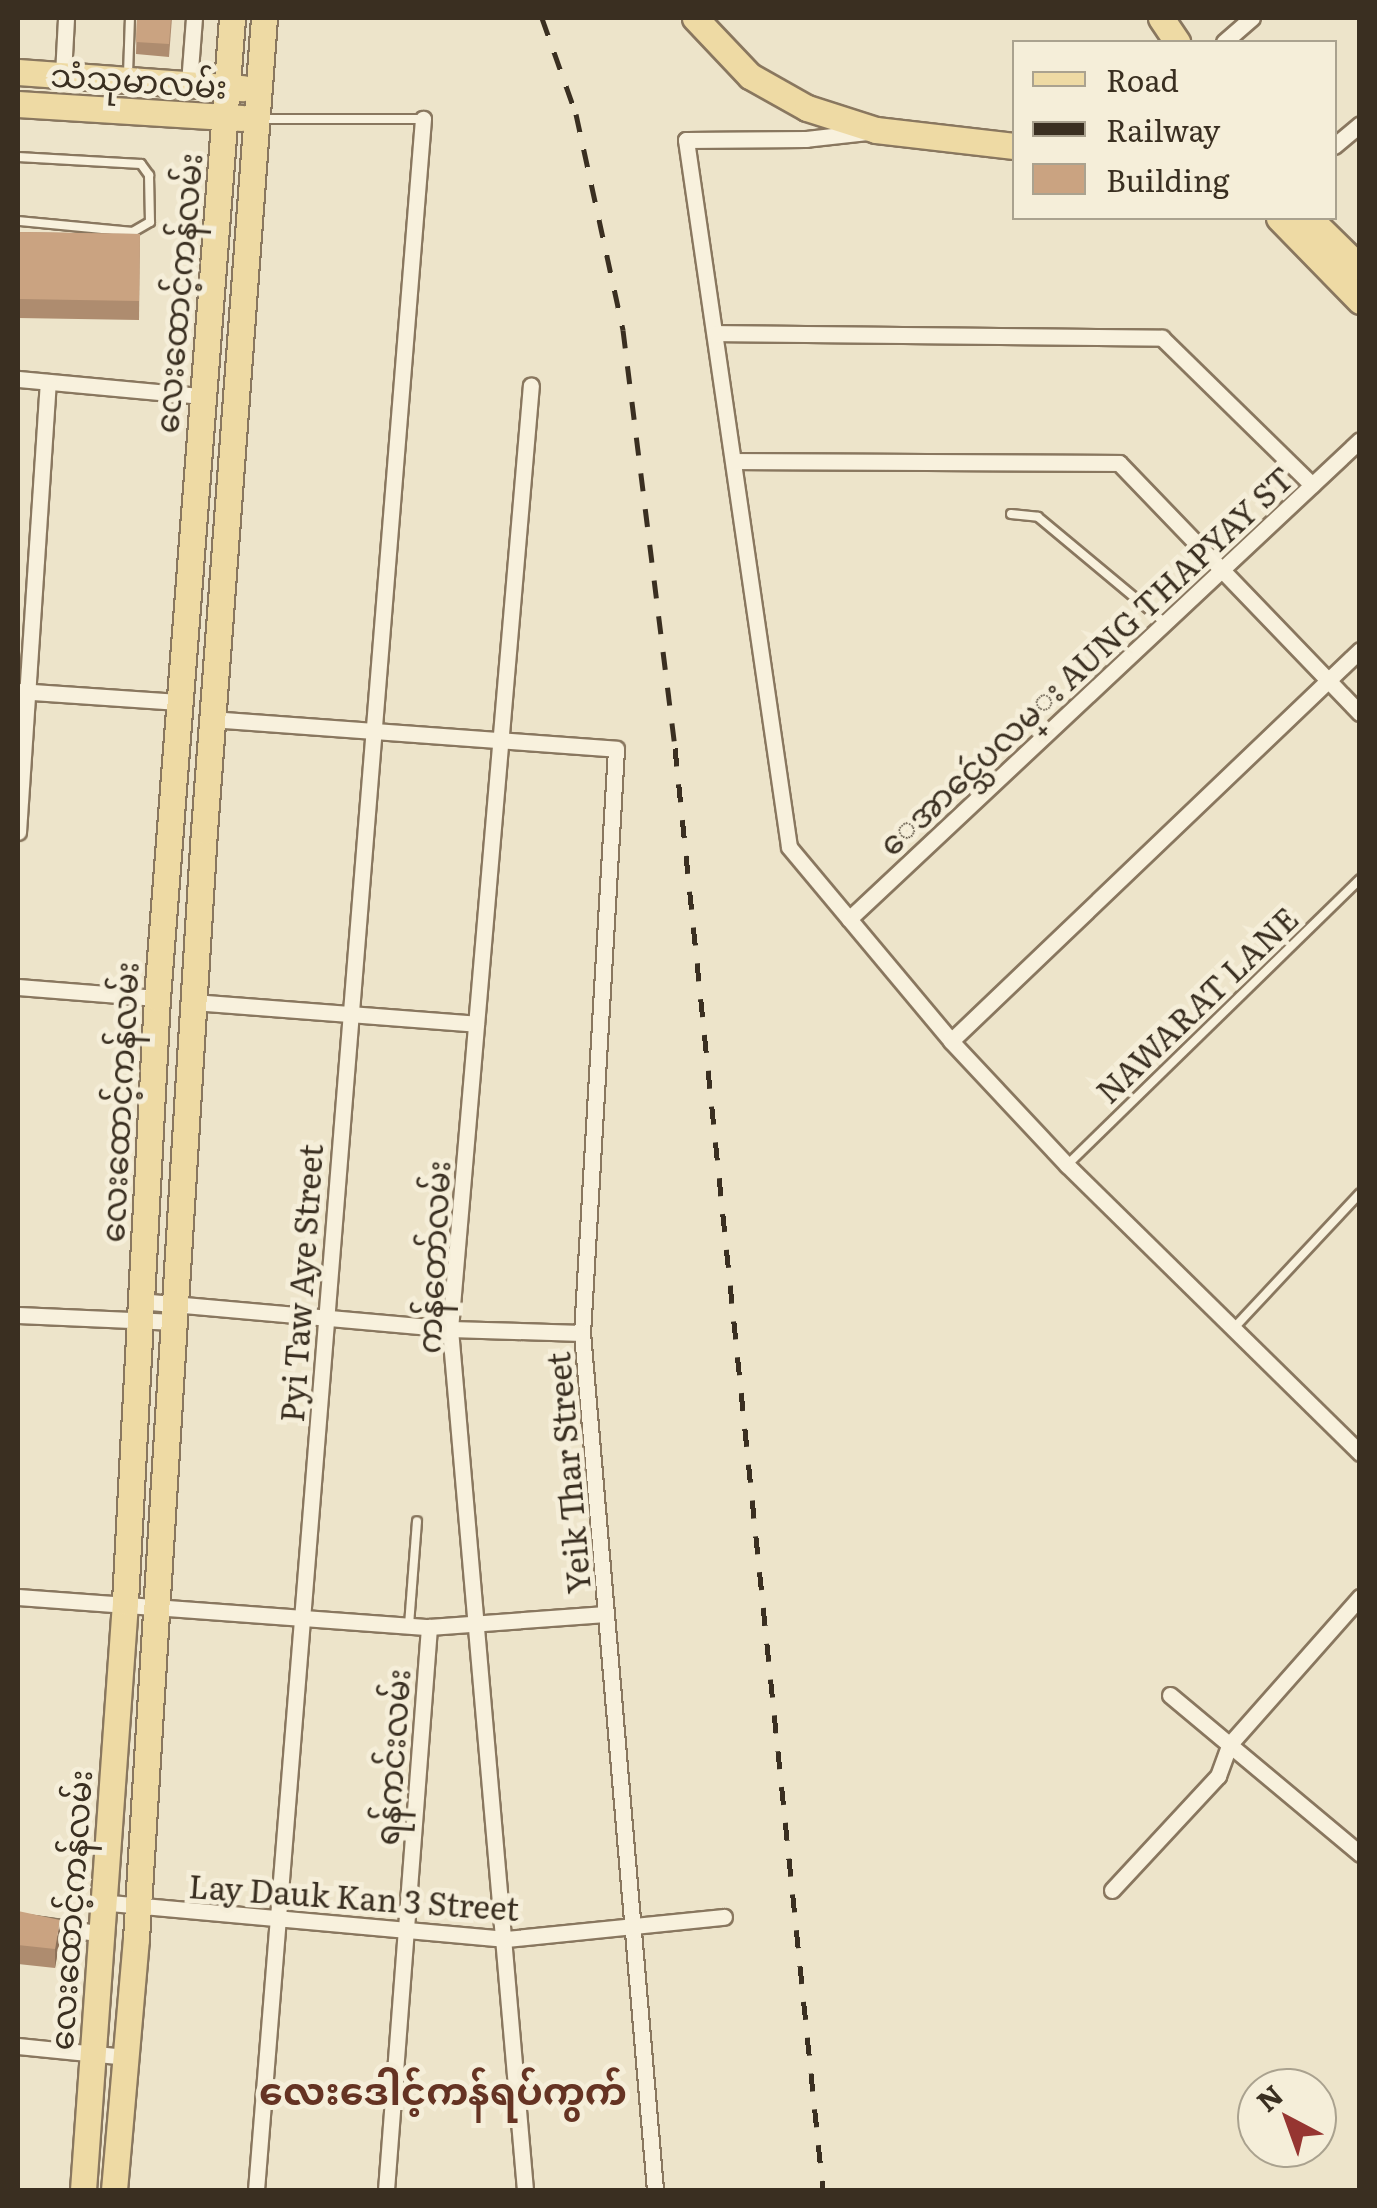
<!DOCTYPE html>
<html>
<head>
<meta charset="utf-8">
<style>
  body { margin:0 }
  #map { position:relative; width:1377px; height:2208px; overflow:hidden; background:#ede4ca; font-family:Literata,"Noto Sans Myanmar",serif }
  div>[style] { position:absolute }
  .roads { filter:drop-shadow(2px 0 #89775f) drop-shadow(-2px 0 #89775f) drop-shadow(0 2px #89775f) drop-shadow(0 -2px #89775f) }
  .lane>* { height:8px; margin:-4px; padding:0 4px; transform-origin:4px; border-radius:4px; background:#f8f1dd }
  .street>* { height:15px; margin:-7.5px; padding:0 7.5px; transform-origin:7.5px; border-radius:7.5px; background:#f8f1dd }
  .primary>* { height:25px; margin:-12.5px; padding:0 12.5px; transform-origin:12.5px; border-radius:12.5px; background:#eedaa4 }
  .rail>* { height:5px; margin-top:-2.5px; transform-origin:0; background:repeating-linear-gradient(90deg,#3a2f21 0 18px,transparent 0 36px) }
  .wall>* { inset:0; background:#ae8c6f }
  .shaded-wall>* { inset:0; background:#8d725a }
  .building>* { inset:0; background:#caa381 }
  span { translate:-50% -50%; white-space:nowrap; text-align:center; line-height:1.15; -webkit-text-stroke:10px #f5eed9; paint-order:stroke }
  .street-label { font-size:32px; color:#3a2f21 }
  .quarter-label { font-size:38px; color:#653323; font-weight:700 }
  .frame { position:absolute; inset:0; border:20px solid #3a2f21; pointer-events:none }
  .legend { position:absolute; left:1012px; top:40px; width:325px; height:180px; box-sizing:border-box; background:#f5eed9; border:2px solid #aaa28f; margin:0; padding:12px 18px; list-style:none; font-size:30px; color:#3a2f21 }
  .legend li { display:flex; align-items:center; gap:20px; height:50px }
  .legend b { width:50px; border:2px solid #aaa28f }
  .north { position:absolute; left:1237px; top:2068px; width:100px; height:100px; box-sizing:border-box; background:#f5eed9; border:2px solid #aaa28f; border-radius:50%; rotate:319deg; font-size:28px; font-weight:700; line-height:40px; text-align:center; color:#3a2f21 }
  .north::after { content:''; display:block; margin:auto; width:35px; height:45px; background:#963531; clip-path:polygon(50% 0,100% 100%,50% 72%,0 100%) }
</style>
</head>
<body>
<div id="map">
  <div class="roads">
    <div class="lane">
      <i style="left:128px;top:74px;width:56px;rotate:-88deg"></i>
      <i style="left:263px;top:119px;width:160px"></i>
      <i style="left:18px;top:157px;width:123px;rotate:3.3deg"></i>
      <i style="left:141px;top:164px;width:14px;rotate:54deg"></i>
      <i style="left:149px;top:175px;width:47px;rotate:88.8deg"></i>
      <i style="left:150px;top:222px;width:20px;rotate:150deg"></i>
      <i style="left:133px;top:232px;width:116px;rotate:-174.5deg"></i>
      <i style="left:1011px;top:514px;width:27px;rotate:6deg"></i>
      <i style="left:1038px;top:517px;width:165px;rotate:39.8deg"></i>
      <i style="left:1067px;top:1165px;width:409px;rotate:-44.3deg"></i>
      <i style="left:1232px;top:1330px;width:187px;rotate:-46.9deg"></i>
      <i style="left:409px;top:1625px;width:104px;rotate:-85.6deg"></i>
    </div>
    <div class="street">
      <i style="left:1224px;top:42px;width:37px;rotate:-41deg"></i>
      <i style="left:63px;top:74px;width:56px;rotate:-86.9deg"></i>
      <i style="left:189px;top:83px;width:65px;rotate:-85.6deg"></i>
      <i style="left:867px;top:132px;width:61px;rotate:173.5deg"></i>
      <i style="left:806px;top:139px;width:120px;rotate:179.5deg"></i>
      <i style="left:686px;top:140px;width:714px;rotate:81.71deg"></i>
      <i style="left:789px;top:847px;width:253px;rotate:50.1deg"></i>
      <i style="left:951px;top:1041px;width:170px;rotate:46.9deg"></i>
      <i style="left:1067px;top:1165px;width:411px;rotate:44.5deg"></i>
      <i style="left:1334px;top:146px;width:34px;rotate:-40deg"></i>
      <i style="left:716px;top:333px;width:446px;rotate:0.6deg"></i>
      <i style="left:1162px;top:338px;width:210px;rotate:44.4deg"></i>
      <i style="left:18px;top:379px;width:183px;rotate:5.3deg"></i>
      <i style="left:734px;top:461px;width:385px;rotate:0.3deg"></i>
      <i style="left:1119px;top:463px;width:347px;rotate:46.1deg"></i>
      <i style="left:18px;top:691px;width:161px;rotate:3.9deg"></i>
      <i style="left:211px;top:719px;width:406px;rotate:4.2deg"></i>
      <i style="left:616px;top:749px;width:585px;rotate:93.33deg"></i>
      <i style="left:582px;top:1333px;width:860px;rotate:85.13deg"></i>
      <i style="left:18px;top:832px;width:451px;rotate:-86.2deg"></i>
      <i style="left:849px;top:919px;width:700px;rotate:-43.15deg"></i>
      <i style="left:18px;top:987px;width:139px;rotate:4.5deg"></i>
      <i style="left:193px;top:1002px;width:284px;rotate:4.4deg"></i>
      <i style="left:951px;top:1041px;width:566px;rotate:-43.71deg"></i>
      <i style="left:139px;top:1301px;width:312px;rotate:5.1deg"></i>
      <i style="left:450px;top:1329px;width:132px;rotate:1.7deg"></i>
      <i style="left:18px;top:1315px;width:158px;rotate:2.5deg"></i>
      <i style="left:18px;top:1597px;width:412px;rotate:4.2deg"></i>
      <i style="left:429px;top:1627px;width:177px;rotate:-4.2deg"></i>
      <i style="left:1170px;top:1695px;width:248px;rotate:39.9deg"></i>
      <i style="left:1112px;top:1890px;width:156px;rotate:-47.1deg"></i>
      <i style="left:1218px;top:1776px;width:33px;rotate:-70deg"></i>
      <i style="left:1229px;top:1745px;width:198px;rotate:-48.5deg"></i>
      <i style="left:99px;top:1902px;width:409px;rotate:5.2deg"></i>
      <i style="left:506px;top:1939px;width:219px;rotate:-5.8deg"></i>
      <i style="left:18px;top:1922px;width:80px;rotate:7.9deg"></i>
      <i style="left:18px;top:2046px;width:110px;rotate:5.8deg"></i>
      <i style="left:256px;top:2190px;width:2078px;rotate:-85.39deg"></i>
      <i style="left:386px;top:2190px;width:565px;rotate:-85.63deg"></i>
      <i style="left:525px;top:2190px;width:864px;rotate:-94.98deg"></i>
      <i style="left:450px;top:1329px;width:947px;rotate:-85.1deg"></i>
    </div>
    <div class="primary">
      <i style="left:695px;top:18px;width:80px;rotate:46.5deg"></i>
      <i style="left:750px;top:76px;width:65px;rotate:29.3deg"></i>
      <i style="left:807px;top:108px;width:72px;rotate:17.7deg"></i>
      <i style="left:876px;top:130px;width:139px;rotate:6.6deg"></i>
      <i style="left:1161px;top:18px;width:29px;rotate:56deg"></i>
      <i style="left:18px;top:72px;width:226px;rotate:4.1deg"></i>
      <i style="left:18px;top:104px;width:224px;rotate:3.6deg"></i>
      <i style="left:1279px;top:218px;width:116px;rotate:45.7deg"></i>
      <i style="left:1309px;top:218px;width:71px;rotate:44.4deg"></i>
      <i style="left:83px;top:2190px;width:589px;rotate:-85.91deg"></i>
      <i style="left:125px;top:1602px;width:605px;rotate:-86.97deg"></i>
      <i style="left:157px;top:998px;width:983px;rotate:-85.62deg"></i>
      <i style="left:114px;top:2190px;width:252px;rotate:-85deg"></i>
      <i style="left:136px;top:1939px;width:1110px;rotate:-86.49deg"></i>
      <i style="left:204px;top:831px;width:815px;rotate:-85.78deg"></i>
    </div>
  </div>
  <div class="rail">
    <i style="left:542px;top:18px;width:102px;rotate:70.5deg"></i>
    <i style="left:576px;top:114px;width:221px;rotate:77.7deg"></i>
    <i style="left:623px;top:330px;width:421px;rotate:82.9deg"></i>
    <i style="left:675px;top:748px;width:1450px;rotate:84.14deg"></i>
  </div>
  <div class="wall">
    <i style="clip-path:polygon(137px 18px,172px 18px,169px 57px,136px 54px)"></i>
    <i style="clip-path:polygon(18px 232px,140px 234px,139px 320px,18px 318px)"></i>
    <i style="clip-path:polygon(18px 1911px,60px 1939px,55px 1968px,18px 1964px)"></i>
  </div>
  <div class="shaded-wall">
    <i style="clip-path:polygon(60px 1920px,60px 1939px,55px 1968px,55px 1949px)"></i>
  </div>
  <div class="building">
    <i style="clip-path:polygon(137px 18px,171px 18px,169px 44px,136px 42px)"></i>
    <i style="clip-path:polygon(18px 232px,140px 234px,139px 301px,18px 299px)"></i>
    <i style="clip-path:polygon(18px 1911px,60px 1920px,55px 1949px,18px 1945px)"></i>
  </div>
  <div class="street-label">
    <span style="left:139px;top:79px;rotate:4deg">သံသုမာလမ်း</span>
    <span style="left:177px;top:293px;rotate:-85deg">လေးထောင့်ကန်လမ်း</span>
    <span style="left:1085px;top:660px;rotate:-43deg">ေအာင္သေဴပလမ္း AUNG THAPYAY ST</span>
    <span style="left:1196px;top:1004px;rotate:-44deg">NAWARAT LANE</span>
    <span style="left:118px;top:1102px;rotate:-87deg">လေးထောင့်ကန်လမ်း</span>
    <span style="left:432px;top:1257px;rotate:-87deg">ကန်တော်လမ်း</span>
    <span style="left:300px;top:1283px;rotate:-86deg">Pyi Taw Aye Street</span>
    <span style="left:567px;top:1473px;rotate:-95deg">Yeik Thar Street</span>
    <span style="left:391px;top:1757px;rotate:-86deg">ရန်ကင်းလမ်း</span>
    <span style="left:354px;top:1896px;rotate:4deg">Lay Dauk Kan 3 Street</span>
    <span style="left:69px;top:1910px;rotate:-86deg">လေးထောင့်ကန်လမ်း</span>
  </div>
  <div class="quarter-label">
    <span style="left:443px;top:2089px">လေးဒေါင့်ကန်ရပ်ကွက်</span>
  </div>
  <div class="frame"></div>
  <ul class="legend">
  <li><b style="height:12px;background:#eedaa4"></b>Road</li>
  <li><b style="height:12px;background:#3a2f21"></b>Railway</li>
  <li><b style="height:28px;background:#caa381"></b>Building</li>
  </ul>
  <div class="north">N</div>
</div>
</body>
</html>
